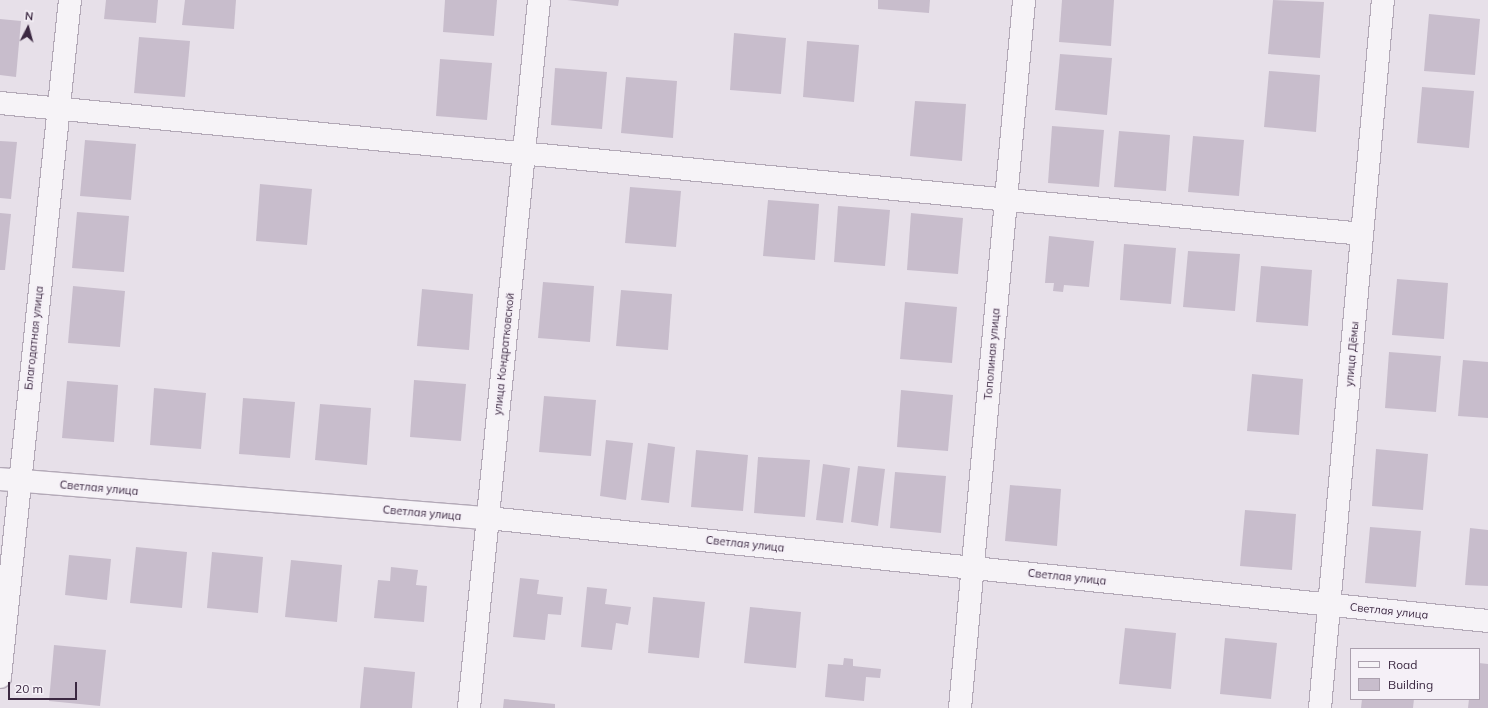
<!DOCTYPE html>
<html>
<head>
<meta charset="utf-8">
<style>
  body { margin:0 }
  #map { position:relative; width:1488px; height:708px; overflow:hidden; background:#e7e0e9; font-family:Mulish,sans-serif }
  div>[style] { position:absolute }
  .building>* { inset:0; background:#c8bdcc }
  .roads { filter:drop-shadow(1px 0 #b3a9b7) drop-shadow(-1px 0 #b3a9b7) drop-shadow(0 1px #b3a9b7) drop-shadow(0 -1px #b3a9b7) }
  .minor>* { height:22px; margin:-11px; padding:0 11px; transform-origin:11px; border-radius:11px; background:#f6f3f7 }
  span { translate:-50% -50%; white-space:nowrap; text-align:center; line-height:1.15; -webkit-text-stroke:3.5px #f5f0f7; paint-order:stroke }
  .street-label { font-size:11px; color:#3b2841 }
  .legend { position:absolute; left:1350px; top:648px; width:130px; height:52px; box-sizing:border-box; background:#f5f0f7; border:1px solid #aba0ae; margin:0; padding:5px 7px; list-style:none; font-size:12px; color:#3b2841 }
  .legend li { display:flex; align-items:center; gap:8px; height:20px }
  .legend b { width:20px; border:1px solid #aba0ae }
  .north { position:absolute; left:8px; top:8px; width:40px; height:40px; -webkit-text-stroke:3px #f5f0f7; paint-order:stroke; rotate:6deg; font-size:11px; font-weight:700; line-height:16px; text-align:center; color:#3b2841 }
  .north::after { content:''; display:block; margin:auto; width:14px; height:18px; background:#3b2841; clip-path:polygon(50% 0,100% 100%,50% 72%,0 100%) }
  .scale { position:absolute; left:8px; top:682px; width:69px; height:18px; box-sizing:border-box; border:2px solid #3b2841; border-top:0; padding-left:5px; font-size:12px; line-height:14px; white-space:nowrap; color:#3b2841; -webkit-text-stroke:3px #f5f0f7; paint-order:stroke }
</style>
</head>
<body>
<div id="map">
  <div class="building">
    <i style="clip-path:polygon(106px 0,158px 0,156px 23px,104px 19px)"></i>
    <i style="clip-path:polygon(185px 0,236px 0,234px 29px,182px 25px)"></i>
    <i style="clip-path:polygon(445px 0,497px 0,494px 36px,443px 32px)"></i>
    <i style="clip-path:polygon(567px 0,619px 0,618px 6px)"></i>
    <i style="clip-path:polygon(878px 0,930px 0,929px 13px,878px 9px)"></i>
    <i style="clip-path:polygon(1062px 0,1114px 0,1111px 46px,1059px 42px)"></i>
    <i style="clip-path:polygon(1273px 0,1324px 2px,1320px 58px,1268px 54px)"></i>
    <i style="clip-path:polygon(1429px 14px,1480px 19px,1475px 75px,1424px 71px)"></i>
    <i style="clip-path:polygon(0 19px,21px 21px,16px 77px,0 75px)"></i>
    <i style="clip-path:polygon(734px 33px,786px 38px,781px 94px,730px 90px)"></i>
    <i style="clip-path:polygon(139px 37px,190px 41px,185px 97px,134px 93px)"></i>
    <i style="clip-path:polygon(807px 41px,859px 45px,854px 102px,803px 97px)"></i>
    <i style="clip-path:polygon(1060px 54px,1112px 58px,1107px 115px,1055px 110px)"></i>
    <i style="clip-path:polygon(440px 59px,492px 63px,487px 120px,436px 116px)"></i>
    <i style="clip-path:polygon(555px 68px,607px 72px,602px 129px,551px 125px)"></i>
    <i style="clip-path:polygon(1269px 71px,1320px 75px,1316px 132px,1264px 127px)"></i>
    <i style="clip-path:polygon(626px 77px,677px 81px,673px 138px,621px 133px)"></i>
    <i style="clip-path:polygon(1422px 87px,1474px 91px,1469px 148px,1417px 143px)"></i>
    <i style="clip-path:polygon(915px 101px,966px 104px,962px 161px,910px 156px)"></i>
    <i style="clip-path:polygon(1052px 126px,1104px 130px,1099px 187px,1048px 183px)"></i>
    <i style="clip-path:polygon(1119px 131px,1170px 135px,1166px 191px,1114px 187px)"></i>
    <i style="clip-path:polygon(1193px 136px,1244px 140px,1239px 196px,1188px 192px)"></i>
    <i style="clip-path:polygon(85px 140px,136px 144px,131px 200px,80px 196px)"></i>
    <i style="clip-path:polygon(0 141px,17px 142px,11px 199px,0 198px)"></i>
    <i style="clip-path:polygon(260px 184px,312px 189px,307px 245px,256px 241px)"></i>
    <i style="clip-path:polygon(630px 187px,681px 191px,676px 247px,625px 243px)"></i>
    <i style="clip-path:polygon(768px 200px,819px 204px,815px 260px,763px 256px)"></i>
    <i style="clip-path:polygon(838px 206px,890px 210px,885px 266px,834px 262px)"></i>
    <i style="clip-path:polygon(77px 212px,129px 216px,124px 272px,72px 268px)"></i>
    <i style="clip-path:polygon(0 213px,11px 214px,5px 270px,0 270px)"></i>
    <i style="clip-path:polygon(911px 213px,963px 218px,958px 274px,907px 270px)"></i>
    <i style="clip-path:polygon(1049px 236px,1094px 241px,1089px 287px,1064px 285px,1063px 292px,1053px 291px,1054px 283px,1045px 283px)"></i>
    <i style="clip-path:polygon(1124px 244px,1176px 248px,1171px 304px,1120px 300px)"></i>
    <i style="clip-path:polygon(1188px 251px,1240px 254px,1235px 311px,1183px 307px)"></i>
    <i style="clip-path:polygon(1261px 266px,1312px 270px,1308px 326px,1256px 322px)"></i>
    <i style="clip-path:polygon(1397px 279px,1448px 283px,1444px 339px,1392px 335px)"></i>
    <i style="clip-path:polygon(543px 282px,594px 286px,590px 342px,538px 338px)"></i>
    <i style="clip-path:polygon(73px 286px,125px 291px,120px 347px,68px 343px)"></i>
    <i style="clip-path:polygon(422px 289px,473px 294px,469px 350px,417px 346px)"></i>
    <i style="clip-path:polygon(621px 290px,672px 294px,668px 350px,616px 346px)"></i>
    <i style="clip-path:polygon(905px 302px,957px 307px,952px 363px,900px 359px)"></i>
    <i style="clip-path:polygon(1389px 352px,1441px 356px,1436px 412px,1385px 408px)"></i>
    <i style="clip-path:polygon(1463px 360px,1488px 362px,1488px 418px,1458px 416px)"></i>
    <i style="clip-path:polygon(1252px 374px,1303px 379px,1299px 435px,1247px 431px)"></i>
    <i style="clip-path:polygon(414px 380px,466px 384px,461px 441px,410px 437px)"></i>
    <i style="clip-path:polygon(67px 381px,118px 385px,114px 442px,62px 438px)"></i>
    <i style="clip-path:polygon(154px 388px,206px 393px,201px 449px,150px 445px)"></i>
    <i style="clip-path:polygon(901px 390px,953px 395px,948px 451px,897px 447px)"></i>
    <i style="clip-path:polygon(544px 396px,596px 400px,591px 456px,539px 452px)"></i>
    <i style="clip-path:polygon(243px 398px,295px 402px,290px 458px,239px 454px)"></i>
    <i style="clip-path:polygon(320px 404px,371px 408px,367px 465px,315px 460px)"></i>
    <i style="clip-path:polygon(606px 440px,633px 443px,626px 500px,600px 496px)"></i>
    <i style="clip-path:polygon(648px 443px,675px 447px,669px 503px,641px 500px)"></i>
    <i style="clip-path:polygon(1376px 449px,1428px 454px,1423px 510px,1372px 506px)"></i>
    <i style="clip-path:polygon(696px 450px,748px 455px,743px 511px,691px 507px)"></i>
    <i style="clip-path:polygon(758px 457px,810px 460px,805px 517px,754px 513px)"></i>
    <i style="clip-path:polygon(823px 464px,850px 468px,843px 523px,816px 520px)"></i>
    <i style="clip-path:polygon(858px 466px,885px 469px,878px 526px,851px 522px)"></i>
    <i style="clip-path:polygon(895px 472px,946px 476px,941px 533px,890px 528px)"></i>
    <i style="clip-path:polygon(1010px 485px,1061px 489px,1057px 546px,1005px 541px)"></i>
    <i style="clip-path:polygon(1245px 510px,1296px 514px,1292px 570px,1240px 566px)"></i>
    <i style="clip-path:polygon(1370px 527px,1421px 531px,1416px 587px,1365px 583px)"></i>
    <i style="clip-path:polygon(1470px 528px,1488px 530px,1488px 586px,1465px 585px)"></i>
    <i style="clip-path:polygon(136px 547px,187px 552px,182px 608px,130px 603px)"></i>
    <i style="clip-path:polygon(212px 552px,263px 557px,258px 613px,207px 608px)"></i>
    <i style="clip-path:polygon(69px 555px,111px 559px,107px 600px,65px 595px)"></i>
    <i style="clip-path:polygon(291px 560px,342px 565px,337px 622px,285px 617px)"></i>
    <i style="clip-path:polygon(391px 567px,418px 570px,416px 585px,427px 586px,424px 622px,374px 618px,378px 580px,390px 581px)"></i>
    <i style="clip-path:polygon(520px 578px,539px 580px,537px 594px,563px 597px,561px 615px,548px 614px,545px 640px,513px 637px)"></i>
    <i style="clip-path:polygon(587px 587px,607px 589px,605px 604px,631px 607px,628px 625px,616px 623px,612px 650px,581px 647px)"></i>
    <i style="clip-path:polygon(653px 597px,705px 602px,699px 658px,648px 653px)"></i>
    <i style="clip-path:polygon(750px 607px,801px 612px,796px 668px,744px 663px)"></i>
    <i style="clip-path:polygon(1125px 628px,1176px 633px,1171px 689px,1119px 684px)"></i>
    <i style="clip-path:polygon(1225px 638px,1277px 643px,1271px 699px,1220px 694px)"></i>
    <i style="clip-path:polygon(54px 645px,106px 650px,100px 706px,49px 701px)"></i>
    <i style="clip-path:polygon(844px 658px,853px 659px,853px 666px,881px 669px,880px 678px,866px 677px,864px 701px,825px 697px,828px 664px,843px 665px)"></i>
    <i style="clip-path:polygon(1479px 663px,1488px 664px,1488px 708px,1468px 708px,1469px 699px,1479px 699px)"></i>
    <i style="clip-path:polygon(364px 667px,415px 672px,412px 708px,360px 708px)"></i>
    <i style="clip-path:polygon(504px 699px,555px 704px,555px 708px,503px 708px)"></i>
    <i style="clip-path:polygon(1362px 699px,1414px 699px,1413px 708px,1361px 708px)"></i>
  </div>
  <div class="roads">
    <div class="minor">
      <i style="left:0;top:103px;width:1368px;rotate:5.49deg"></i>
      <i style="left:0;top:479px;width:490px;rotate:4.6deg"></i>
      <i style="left:488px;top:518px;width:1005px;rotate:5.88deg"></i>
      <i style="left:0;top:677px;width:681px;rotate:-84.1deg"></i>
      <i style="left:469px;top:708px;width:711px;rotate:-84.35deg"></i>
      <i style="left:960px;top:708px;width:711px;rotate:-84.83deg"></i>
      <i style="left:1320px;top:708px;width:711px;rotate:-84.92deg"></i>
    </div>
  </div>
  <div class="street-label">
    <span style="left:34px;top:338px;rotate:-84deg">Благодатная улица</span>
    <span style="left:504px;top:354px;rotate:-84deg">улица Кондратковской</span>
    <span style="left:992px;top:354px;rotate:-85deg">Тополиная улица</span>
    <span style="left:1352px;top:354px;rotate:-85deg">улица Дёмы</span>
    <span style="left:99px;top:488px;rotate:5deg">Светлая улица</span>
    <span style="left:422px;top:513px;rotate:5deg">Светлая улица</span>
    <span style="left:745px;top:544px;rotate:6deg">Светлая улица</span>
    <span style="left:1067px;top:577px;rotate:6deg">Светлая улица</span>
    <span style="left:1389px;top:611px;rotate:6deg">Светлая улица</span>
  </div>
  <ul class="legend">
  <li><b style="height:5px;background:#f6f3f7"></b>Road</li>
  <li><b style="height:11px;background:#c8bdcc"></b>Building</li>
  </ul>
  <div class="north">N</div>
  <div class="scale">20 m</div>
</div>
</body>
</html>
